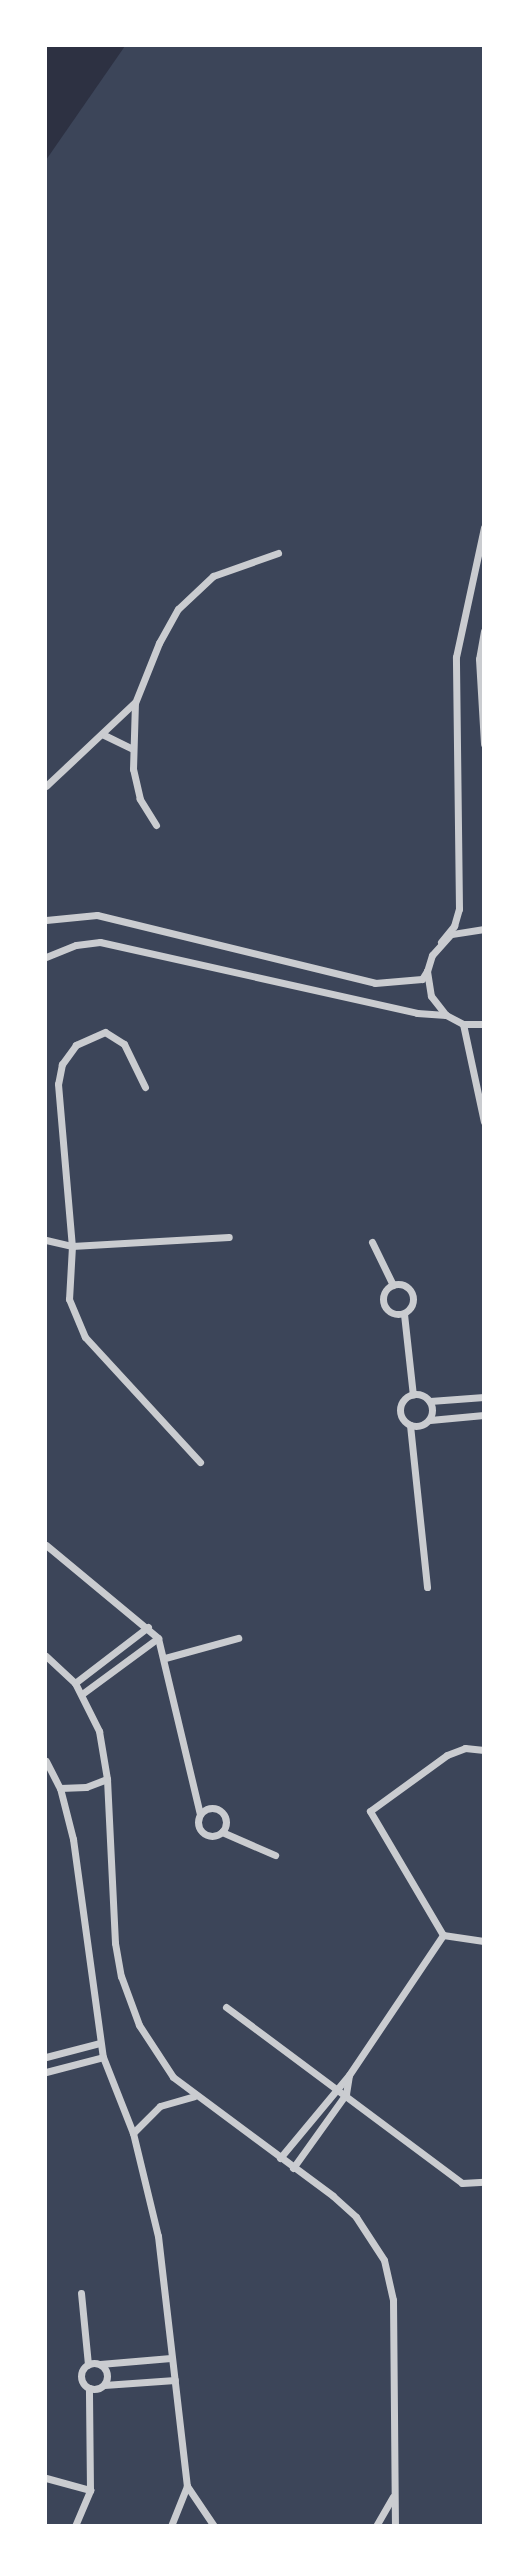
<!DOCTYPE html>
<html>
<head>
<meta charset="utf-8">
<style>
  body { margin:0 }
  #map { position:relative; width:529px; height:2571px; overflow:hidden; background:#2d3142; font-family:"Roboto Condensed",sans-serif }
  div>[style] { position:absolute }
  .green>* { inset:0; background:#3c4559 }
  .minor>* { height:7px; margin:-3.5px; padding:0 3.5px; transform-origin:3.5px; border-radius:3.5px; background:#caccd0 }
  .minor>.ring { margin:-3.5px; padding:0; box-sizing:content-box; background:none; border:7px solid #caccd0; border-radius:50% }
  span { translate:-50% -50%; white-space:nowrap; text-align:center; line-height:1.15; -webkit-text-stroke:7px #fff; paint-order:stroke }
  .frame { position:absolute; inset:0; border:47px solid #fff; pointer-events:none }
</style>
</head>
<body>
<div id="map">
  <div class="green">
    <i style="clip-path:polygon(125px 46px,483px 46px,483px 2525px,46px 2526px,46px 160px)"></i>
  </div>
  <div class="minor">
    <i style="left:484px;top:631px;width:28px;rotate:100deg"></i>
    <i style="left:479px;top:659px;width:85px;rotate:86.6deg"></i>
    <i style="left:102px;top:734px;width:34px;rotate:26deg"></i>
    <i style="left:46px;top:786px;width:121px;rotate:-43.3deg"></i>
    <i style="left:156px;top:825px;width:31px;rotate:-122deg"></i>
    <i style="left:140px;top:799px;width:31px;rotate:-103deg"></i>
    <i style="left:133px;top:769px;width:66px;rotate:-88.3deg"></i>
    <i style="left:135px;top:703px;width:65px;rotate:-68.2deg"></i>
    <i style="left:159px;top:643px;width:39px;rotate:-61deg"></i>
    <i style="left:178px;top:609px;width:48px;rotate:-43.3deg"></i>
    <i style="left:213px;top:576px;width:69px;rotate:-19.5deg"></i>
    <i style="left:46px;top:920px;width:51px;rotate:-5.6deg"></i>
    <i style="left:97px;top:915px;width:286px;rotate:13.7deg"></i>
    <i style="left:375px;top:983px;width:47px;rotate:-4.9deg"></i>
    <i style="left:422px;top:979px;width:9px;rotate:-58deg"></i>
    <i style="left:484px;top:929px;width:33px;rotate:171deg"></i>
    <i style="left:451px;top:934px;width:28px;rotate:132deg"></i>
    <i style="left:432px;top:955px;width:17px;rotate:107deg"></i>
    <i style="left:427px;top:971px;width:25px;rotate:81deg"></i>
    <i style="left:431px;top:996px;width:24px;rotate:52deg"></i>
    <i style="left:446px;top:1015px;width:19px;rotate:28deg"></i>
    <i style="left:463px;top:1024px;width:21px"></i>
    <i style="left:441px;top:942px;width:21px;rotate:-51deg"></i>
    <i style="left:454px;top:926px;width:18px;rotate:-74deg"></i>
    <i style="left:459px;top:909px;width:252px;rotate:-90.7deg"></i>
    <i style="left:456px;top:657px;width:133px;rotate:-77.8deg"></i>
    <i style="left:46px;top:957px;width:32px;rotate:-22deg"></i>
    <i style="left:76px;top:945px;width:24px;rotate:-7deg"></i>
    <i style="left:100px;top:942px;width:325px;rotate:12.6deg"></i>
    <i style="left:417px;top:1013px;width:29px;rotate:4deg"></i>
    <i style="left:463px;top:1024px;width:100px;rotate:77.9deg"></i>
    <i style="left:145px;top:1087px;width:48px;rotate:-116deg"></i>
    <i style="left:124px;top:1044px;width:22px;rotate:-148deg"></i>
    <i style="left:105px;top:1032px;width:32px;rotate:156deg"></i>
    <i style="left:76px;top:1045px;width:24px;rotate:126deg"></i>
    <i style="left:62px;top:1064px;width:20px;rotate:101deg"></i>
    <i style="left:58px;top:1084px;width:163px;rotate:85.1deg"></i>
    <i style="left:72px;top:1246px;width:53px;rotate:93.2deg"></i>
    <i style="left:69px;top:1299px;width:41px;rotate:67.2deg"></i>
    <i style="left:85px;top:1337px;width:170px;rotate:47.4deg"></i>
    <i style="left:46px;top:1240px;width:27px;rotate:13deg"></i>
    <i style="left:72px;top:1246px;width:157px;rotate:-3.3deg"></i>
    <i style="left:372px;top:1242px;width:48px;rotate:64deg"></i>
    <i class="ring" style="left:383px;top:1284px;width:23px;height:23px"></i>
    <i style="left:404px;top:1314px;width:81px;rotate:83.7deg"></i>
    <i class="ring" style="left:400px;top:1394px;width:25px;height:25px"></i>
    <i style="left:430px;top:1401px;width:54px;rotate:-4.2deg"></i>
    <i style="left:430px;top:1420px;width:54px;rotate:-5.3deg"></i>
    <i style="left:410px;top:1425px;width:163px;rotate:84deg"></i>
    <i style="left:46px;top:1545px;width:146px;rotate:39.7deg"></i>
    <i style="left:158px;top:1638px;width:181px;rotate:76.6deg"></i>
    <i style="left:46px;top:1656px;width:40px;rotate:43deg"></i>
    <i style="left:75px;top:1683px;width:54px;rotate:63.4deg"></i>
    <i style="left:99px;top:1731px;width:49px;rotate:80.5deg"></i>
    <i style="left:107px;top:1779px;width:164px;rotate:87.2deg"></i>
    <i style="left:115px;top:1943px;width:34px;rotate:80deg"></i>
    <i style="left:121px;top:1976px;width:52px;rotate:69.8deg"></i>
    <i style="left:139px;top:2025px;width:62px;rotate:56.8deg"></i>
    <i style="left:173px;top:2077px;width:199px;rotate:36.6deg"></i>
    <i style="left:333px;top:2196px;width:31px;rotate:42deg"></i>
    <i style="left:356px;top:2217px;width:51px;rotate:56.9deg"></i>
    <i style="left:384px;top:2260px;width:41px;rotate:77.3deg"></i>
    <i style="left:393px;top:2300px;width:226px;rotate:89.5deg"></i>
    <i style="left:165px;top:1658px;width:76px;rotate:-15.3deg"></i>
    <i style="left:75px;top:1683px;width:92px;rotate:-37.5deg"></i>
    <i style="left:82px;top:1694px;width:94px;rotate:-36.4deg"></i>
    <i style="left:46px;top:1761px;width:30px;rotate:63deg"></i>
    <i style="left:60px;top:1788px;width:53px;rotate:75.7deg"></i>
    <i style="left:73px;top:1839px;width:220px;rotate:82.2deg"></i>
    <i style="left:103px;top:2057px;width:82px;rotate:68.5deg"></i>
    <i style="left:133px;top:2133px;width:106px;rotate:76.4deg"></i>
    <i style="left:158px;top:2236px;width:252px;rotate:83.4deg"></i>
    <i style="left:187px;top:2486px;width:48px;rotate:56deg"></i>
    <i style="left:60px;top:1788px;width:26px;rotate:-2deg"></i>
    <i style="left:86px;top:1787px;width:22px;rotate:-21deg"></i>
    <i class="ring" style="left:198px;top:1808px;width:21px;height:21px"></i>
    <i style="left:222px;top:1832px;width:58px;rotate:23.5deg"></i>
    <i style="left:443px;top:1935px;width:144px;rotate:-120.5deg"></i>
    <i style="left:370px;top:1811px;width:95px;rotate:-36deg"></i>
    <i style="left:447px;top:1755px;width:19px;rotate:-21deg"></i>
    <i style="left:465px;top:1748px;width:19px;rotate:6deg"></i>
    <i style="left:443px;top:1935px;width:41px;rotate:8.3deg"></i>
    <i style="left:226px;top:2007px;width:294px;rotate:36.7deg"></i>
    <i style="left:462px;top:2183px;width:22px;rotate:-3deg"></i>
    <i style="left:46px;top:2057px;width:56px;rotate:-14.5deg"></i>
    <i style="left:46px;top:2072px;width:59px;rotate:-14.7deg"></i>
    <i style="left:133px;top:2133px;width:38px;rotate:-45deg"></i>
    <i style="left:160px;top:2106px;width:35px;rotate:-16deg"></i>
    <i style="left:280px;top:2158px;width:108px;rotate:-50.3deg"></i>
    <i style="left:349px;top:2075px;width:169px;rotate:-56.1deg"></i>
    <i style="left:293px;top:2168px;width:91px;rotate:-54.4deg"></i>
    <i style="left:346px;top:2094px;width:18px;rotate:-81deg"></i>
    <i style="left:81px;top:2293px;width:72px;rotate:84.4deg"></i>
    <i class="ring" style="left:81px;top:2363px;width:19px;height:19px"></i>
    <i style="left:100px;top:2364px;width:71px;rotate:-4.8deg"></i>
    <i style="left:104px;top:2385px;width:71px;rotate:-4deg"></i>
    <i style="left:46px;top:2478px;width:46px;rotate:15.3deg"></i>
    <i style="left:75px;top:2526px;width:39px;rotate:-67deg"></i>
    <i style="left:90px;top:2490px;width:102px;rotate:-90.6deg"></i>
    <i style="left:171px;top:2526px;width:43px;rotate:-68.2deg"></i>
    <i style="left:376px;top:2526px;width:34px;rotate:-60deg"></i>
  </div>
  <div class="frame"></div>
</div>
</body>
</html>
